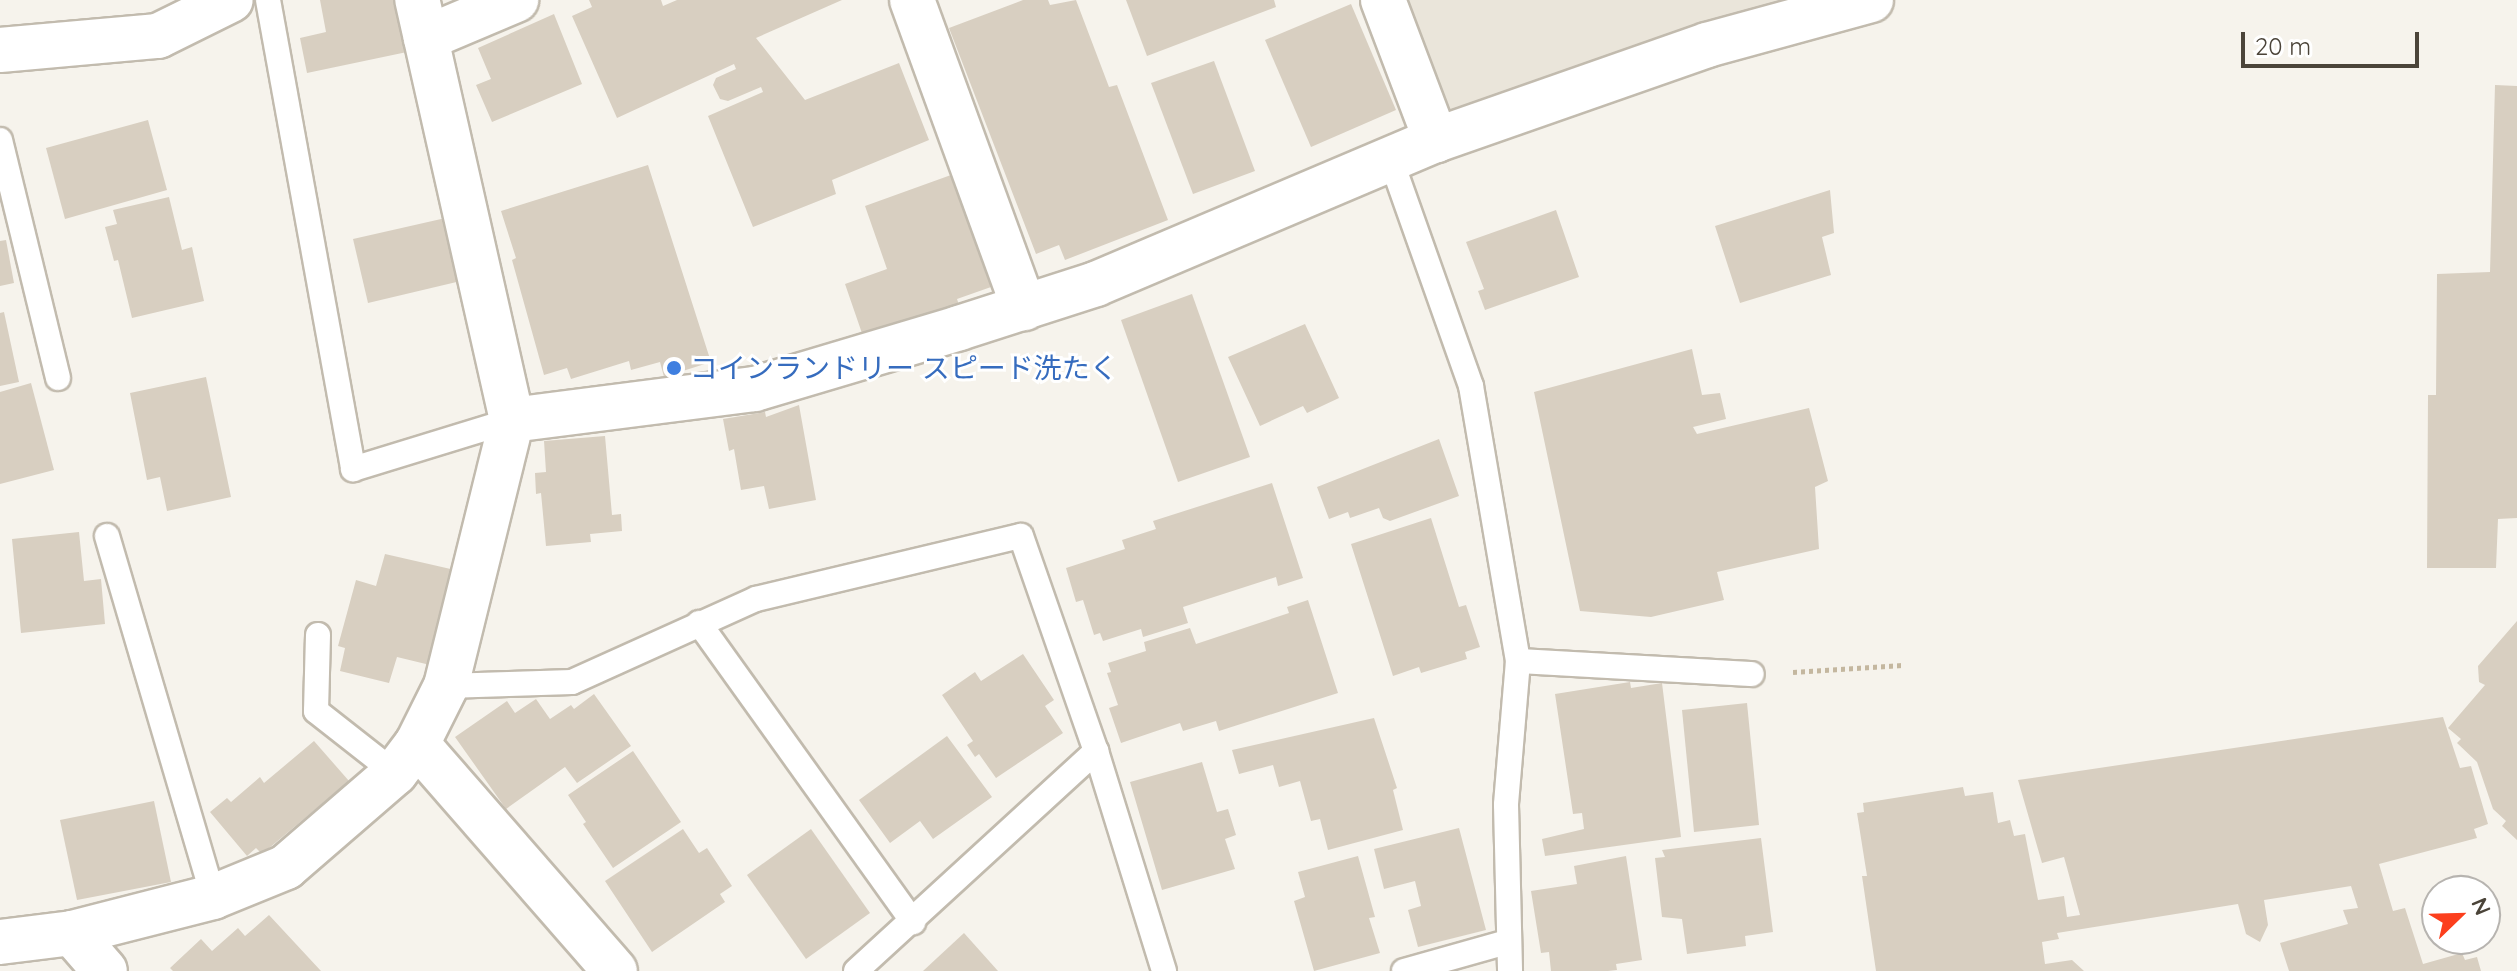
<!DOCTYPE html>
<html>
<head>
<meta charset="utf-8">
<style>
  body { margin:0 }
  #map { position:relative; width:2517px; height:971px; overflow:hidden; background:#f6f3ec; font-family:Quicksand,"Noto Sans JP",sans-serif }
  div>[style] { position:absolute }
  .residential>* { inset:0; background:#eae5da }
  .building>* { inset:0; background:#d8cfc1 }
  .path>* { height:5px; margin-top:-2.5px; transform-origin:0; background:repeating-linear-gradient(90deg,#c4b79f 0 4px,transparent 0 8px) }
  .roads { filter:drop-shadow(2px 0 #c2bbae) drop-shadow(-2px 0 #c2bbae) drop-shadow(0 2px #c2bbae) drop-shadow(0 -2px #c2bbae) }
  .lane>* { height:24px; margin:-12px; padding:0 12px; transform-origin:12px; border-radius:12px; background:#fff }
  .street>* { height:44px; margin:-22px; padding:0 22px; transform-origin:22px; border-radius:22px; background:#fff }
  .dots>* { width:22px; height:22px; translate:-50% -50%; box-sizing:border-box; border:4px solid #fff; border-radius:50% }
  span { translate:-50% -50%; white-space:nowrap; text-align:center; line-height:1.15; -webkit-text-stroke:6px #fff; paint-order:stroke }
  .shop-label { font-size:28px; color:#366cbe }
  .left { translate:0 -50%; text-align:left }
  .north { position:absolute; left:2421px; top:875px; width:80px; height:80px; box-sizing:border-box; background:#fff; border:2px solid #b7b4b0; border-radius:50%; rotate:67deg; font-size:22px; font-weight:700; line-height:32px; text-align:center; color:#4b4439 }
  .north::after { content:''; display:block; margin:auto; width:28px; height:36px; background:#fc3f1d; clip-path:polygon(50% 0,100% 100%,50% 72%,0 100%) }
  .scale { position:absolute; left:2241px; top:32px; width:178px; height:36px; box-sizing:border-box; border:4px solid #4b4439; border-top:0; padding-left:10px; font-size:24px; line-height:28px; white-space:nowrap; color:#4b4439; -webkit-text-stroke:6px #fff; paint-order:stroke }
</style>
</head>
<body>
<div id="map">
  <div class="residential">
    <i style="clip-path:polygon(1383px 0,1865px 0,1436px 140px)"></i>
  </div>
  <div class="building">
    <i style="clip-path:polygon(320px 0,396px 0,407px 52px,307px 73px,300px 38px,326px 32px)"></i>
    <i style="clip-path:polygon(589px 0,661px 0,663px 6px,677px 0,842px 0,756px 38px,805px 100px,899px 63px,929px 140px,832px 180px,836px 194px,753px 227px,708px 116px,763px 92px,761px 87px,728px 101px,720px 99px,713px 85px,716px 78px,736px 69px,734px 64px,617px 118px,572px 16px,592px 7px)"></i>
    <i style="clip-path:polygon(1023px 0,1048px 0,1050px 5px,1076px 0,1109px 87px,1117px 85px,1168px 220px,1065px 260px,1059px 245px,1036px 254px,949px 28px)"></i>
    <i style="clip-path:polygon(1126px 0,1274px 0,1276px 7px,1147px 56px)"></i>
    <i style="clip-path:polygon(1351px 4px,1396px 110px,1311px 147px,1265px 40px)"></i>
    <i style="clip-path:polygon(554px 14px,582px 84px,492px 122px,476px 85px,491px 79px,478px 48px)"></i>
    <i style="clip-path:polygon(1214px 61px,1255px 171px,1193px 194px,1151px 83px)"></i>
    <i style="clip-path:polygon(2495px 85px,2517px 86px,2517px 518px,2498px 519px,2496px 568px,2427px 568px,2428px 395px,2436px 395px,2437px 274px,2490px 272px)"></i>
    <i style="clip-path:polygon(148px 120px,167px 190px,65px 219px,46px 148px)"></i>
    <i style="clip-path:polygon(648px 165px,711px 362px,664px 377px,660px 362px,631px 370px,629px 361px,571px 379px,567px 368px,544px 375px,512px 260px,516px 258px,501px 211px)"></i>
    <i style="clip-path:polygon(951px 175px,991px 287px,957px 299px,960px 308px,865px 342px,845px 284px,887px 269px,865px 206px)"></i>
    <i style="clip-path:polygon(1830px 190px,1834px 233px,1822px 237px,1831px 275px,1740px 303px,1715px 226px)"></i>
    <i style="clip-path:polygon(169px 197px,182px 250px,192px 247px,204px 301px,132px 318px,118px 260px,114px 261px,105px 227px,117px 224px,113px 210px)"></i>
    <i style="clip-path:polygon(1556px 210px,1579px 277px,1485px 310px,1478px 291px,1484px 289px,1466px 242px)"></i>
    <i style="clip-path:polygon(450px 217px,465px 280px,368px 303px,353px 239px)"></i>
    <i style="clip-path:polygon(6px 240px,14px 283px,0 286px,0 241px)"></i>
    <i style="clip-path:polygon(1192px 294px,1250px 457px,1178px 482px,1121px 320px)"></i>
    <i style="clip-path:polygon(4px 312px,19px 382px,0 386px,0 313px)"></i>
    <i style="clip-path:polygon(1305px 324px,1339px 398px,1307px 413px,1303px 406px,1260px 426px,1228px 357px)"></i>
    <i style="clip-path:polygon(1692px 349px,1702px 395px,1720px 393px,1726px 419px,1693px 427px,1697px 434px,1809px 408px,1828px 481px,1815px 487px,1819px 549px,1717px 572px,1724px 600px,1651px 617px,1580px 611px,1534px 392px)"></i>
    <i style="clip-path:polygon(206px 377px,231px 497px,167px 511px,160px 477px,147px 480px,130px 393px)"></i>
    <i style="clip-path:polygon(31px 383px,54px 470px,0 484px,0 392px)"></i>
    <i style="clip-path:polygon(799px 405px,816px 500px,769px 509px,764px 486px,741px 490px,734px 449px,729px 451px,723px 419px,765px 412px,766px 417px)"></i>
    <i style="clip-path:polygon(605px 436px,612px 515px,621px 514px,622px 531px,590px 534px,591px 542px,546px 546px,541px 493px,536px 494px,535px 473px,546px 472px,544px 441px)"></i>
    <i style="clip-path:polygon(1439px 439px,1459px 496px,1390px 521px,1383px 518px,1379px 508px,1350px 518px,1348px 512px,1329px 519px,1317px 487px)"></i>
    <i style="clip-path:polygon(1272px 483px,1303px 578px,1278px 586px,1276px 577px,1183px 607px,1188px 623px,1143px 637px,1141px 629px,1103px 641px,1100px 633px,1094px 635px,1083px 600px,1076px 602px,1066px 568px,1125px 549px,1122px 540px,1156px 529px,1153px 521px)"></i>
    <i style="clip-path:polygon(1431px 518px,1459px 607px,1466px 605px,1480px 647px,1465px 652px,1467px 659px,1421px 673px,1419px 667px,1393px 676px,1351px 544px)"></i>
    <i style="clip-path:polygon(79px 532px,84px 581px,101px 579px,105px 624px,21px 633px,12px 539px)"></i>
    <i style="clip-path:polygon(385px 554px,455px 570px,430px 665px,397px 657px,389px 683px,340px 671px,345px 648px,338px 646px,356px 580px,376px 586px)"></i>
    <i style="clip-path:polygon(1308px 600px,1338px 693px,1219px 731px,1216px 721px,1183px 731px,1180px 723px,1121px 743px,1109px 708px,1118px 705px,1107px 673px,1111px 672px,1108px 663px,1146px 651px,1144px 642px,1190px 628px,1196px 644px,1289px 613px,1287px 607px)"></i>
    <i style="clip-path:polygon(2517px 621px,2517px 840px,2502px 826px,2506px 821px,2493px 809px,2477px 762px,2457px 743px,2461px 739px,2448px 728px,2485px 685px,2479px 682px,2478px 666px)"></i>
    <i style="clip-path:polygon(1023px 654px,1054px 700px,1045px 706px,1063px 733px,996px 778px,979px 754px,975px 757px,967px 745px,973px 741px,942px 695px,975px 672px,981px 681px)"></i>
    <i style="clip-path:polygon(1630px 682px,1631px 688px,1662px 683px,1681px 837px,1545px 856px,1542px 839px,1584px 829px,1582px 813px,1573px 814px,1555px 694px)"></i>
    <i style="clip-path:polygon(594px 694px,631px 746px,577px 783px,565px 767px,506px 809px,455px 737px,507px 701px,515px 713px,536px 699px,550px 719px,571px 705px,574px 709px)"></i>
    <i style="clip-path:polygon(1747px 703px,1759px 825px,1694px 832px,1682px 710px)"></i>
    <i style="clip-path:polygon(2443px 717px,2460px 768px,2471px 766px,2488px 824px,2474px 829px,2477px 838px,2379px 864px,2393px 911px,2405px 908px,2423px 964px,2462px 953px,2465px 960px,2477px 957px,2481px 971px,2289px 971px,2280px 943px,2348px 924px,2343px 910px,2358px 908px,2351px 886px,2264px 900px,2268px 925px,2260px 942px,2246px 934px,2238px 904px,2057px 933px,2059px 939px,2042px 942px,2045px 964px,2072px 960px,2084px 971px,1876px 971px,1862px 876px,1867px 876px,1857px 813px,1864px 812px,1863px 803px,1963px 787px,1965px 796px,1993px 792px,1998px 823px,2010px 820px,2014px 836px,2025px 834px,2038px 900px,2064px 896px,2067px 917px,2080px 915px,2064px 857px,2042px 863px,2018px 780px)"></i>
    <i style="clip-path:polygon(1374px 718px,1397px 788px,1393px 790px,1403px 830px,1328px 850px,1320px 819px,1311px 821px,1300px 781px,1279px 787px,1273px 765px,1239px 774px,1232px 750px)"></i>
    <i style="clip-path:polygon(947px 736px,992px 797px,933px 839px,920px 821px,890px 843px,859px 800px)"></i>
    <i style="clip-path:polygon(314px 741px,349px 781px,262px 854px,256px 848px,247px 856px,210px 812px,227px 798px,231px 802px,260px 777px,264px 783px)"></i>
    <i style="clip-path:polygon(633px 751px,681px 822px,613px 868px,583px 824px,586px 822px,568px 795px)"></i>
    <i style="clip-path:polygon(1202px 762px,1217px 812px,1228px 809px,1236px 835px,1225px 839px,1235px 869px,1162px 890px,1130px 782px)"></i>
    <i style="clip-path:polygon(154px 801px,171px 882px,77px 900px,60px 820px)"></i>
    <i style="clip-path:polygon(1459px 828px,1486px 930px,1418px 947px,1408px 910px,1421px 906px,1415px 881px,1384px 889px,1374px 849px)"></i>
    <i style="clip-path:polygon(683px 829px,699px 853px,707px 848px,732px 886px,720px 894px,725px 902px,652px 952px,605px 881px)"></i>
    <i style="clip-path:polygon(811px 829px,870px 913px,806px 959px,747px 875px)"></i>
    <i style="clip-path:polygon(1761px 838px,1773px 932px,1745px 936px,1746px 946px,1687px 954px,1682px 919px,1662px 917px,1655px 858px,1665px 857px,1662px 850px)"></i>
    <i style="clip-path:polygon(1358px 856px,1375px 917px,1369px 918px,1380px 953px,1314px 971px,1294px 901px,1305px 897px,1298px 872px)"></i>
    <i style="clip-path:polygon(1626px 856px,1642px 960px,1616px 964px,1617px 970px,1608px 971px,1551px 971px,1549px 952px,1541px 953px,1531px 891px,1577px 884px,1574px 866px)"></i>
    <i style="clip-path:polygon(269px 915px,321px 971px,173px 971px,170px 968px,201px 939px,212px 951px,238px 928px,245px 936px)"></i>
    <i style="clip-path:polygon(964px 933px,998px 971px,923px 971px)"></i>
  </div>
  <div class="path">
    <i style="left:1793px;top:672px;width:110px;rotate:-3.6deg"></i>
  </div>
  <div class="roads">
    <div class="lane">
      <i style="left:268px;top:0;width:477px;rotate:79.7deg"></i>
      <i style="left:353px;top:469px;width:166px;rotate:-17.1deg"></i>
      <i style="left:0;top:140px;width:245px;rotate:76.3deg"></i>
      <i style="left:1391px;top:160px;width:240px;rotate:70.5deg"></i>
      <i style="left:1471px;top:386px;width:279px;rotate:80.3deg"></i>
      <i style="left:1518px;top:661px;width:144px;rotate:94.8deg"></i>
      <i style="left:1506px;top:805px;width:166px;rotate:88.6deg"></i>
      <i style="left:107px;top:536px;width:376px;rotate:73.6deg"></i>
      <i style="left:699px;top:623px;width:368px;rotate:54.4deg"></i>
      <i style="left:318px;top:635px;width:76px;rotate:91.5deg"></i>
      <i style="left:316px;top:711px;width:100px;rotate:38.1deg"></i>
      <i style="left:1518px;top:661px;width:234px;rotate:3.2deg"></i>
      <i style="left:446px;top:686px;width:126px;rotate:-1.8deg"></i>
      <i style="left:572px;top:682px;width:202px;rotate:-24.3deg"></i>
      <i style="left:756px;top:599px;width:272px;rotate:-13.4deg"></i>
      <i style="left:1021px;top:536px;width:228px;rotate:70.8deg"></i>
      <i style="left:1096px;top:751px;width:230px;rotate:72.8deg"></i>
      <i style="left:856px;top:971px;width:326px;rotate:-42.5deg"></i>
      <i style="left:1404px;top:971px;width:107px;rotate:-15.7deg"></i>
    </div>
    <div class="street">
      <i style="left:912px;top:0;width:328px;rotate:70deg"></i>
      <i style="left:1383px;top:0;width:150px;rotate:69.3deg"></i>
      <i style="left:426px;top:38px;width:98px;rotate:-22.9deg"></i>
      <i style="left:0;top:50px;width:159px;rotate:-5.1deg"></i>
      <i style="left:158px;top:36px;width:81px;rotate:-26.3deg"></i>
      <i style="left:512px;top:420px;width:245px;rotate:-7.3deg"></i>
      <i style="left:755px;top:389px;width:213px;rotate:-16.6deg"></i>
      <i style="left:959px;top:328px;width:144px;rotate:-17.8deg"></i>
      <i style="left:1096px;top:284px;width:369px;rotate:-23deg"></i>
      <i style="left:1436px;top:140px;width:287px;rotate:-19.3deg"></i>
      <i style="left:1707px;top:45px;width:170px;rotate:-15.3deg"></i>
      <i style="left:417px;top:744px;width:301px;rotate:48.9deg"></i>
      <i style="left:72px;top:933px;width:50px;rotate:49deg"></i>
      <i style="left:0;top:942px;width:73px;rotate:-7.1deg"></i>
      <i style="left:72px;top:933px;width:146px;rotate:-14.3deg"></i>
      <i style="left:213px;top:897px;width:79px;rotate:-22.3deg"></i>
      <i style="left:286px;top:867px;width:144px;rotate:-40.8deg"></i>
      <i style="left:395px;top:773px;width:36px;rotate:-53deg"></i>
      <i style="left:417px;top:744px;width:65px;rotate:-63.4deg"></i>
      <i style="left:446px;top:686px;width:274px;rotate:-76.1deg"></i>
      <i style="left:512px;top:420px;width:431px;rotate:-102.7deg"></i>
    </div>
  </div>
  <div class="dots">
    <i style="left:674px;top:368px;background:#3f7fe0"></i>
  </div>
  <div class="shop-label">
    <span class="left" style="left:690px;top:368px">コインランドリー スピード洗たく</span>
  </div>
  <div class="north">N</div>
  <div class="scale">20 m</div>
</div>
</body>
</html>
